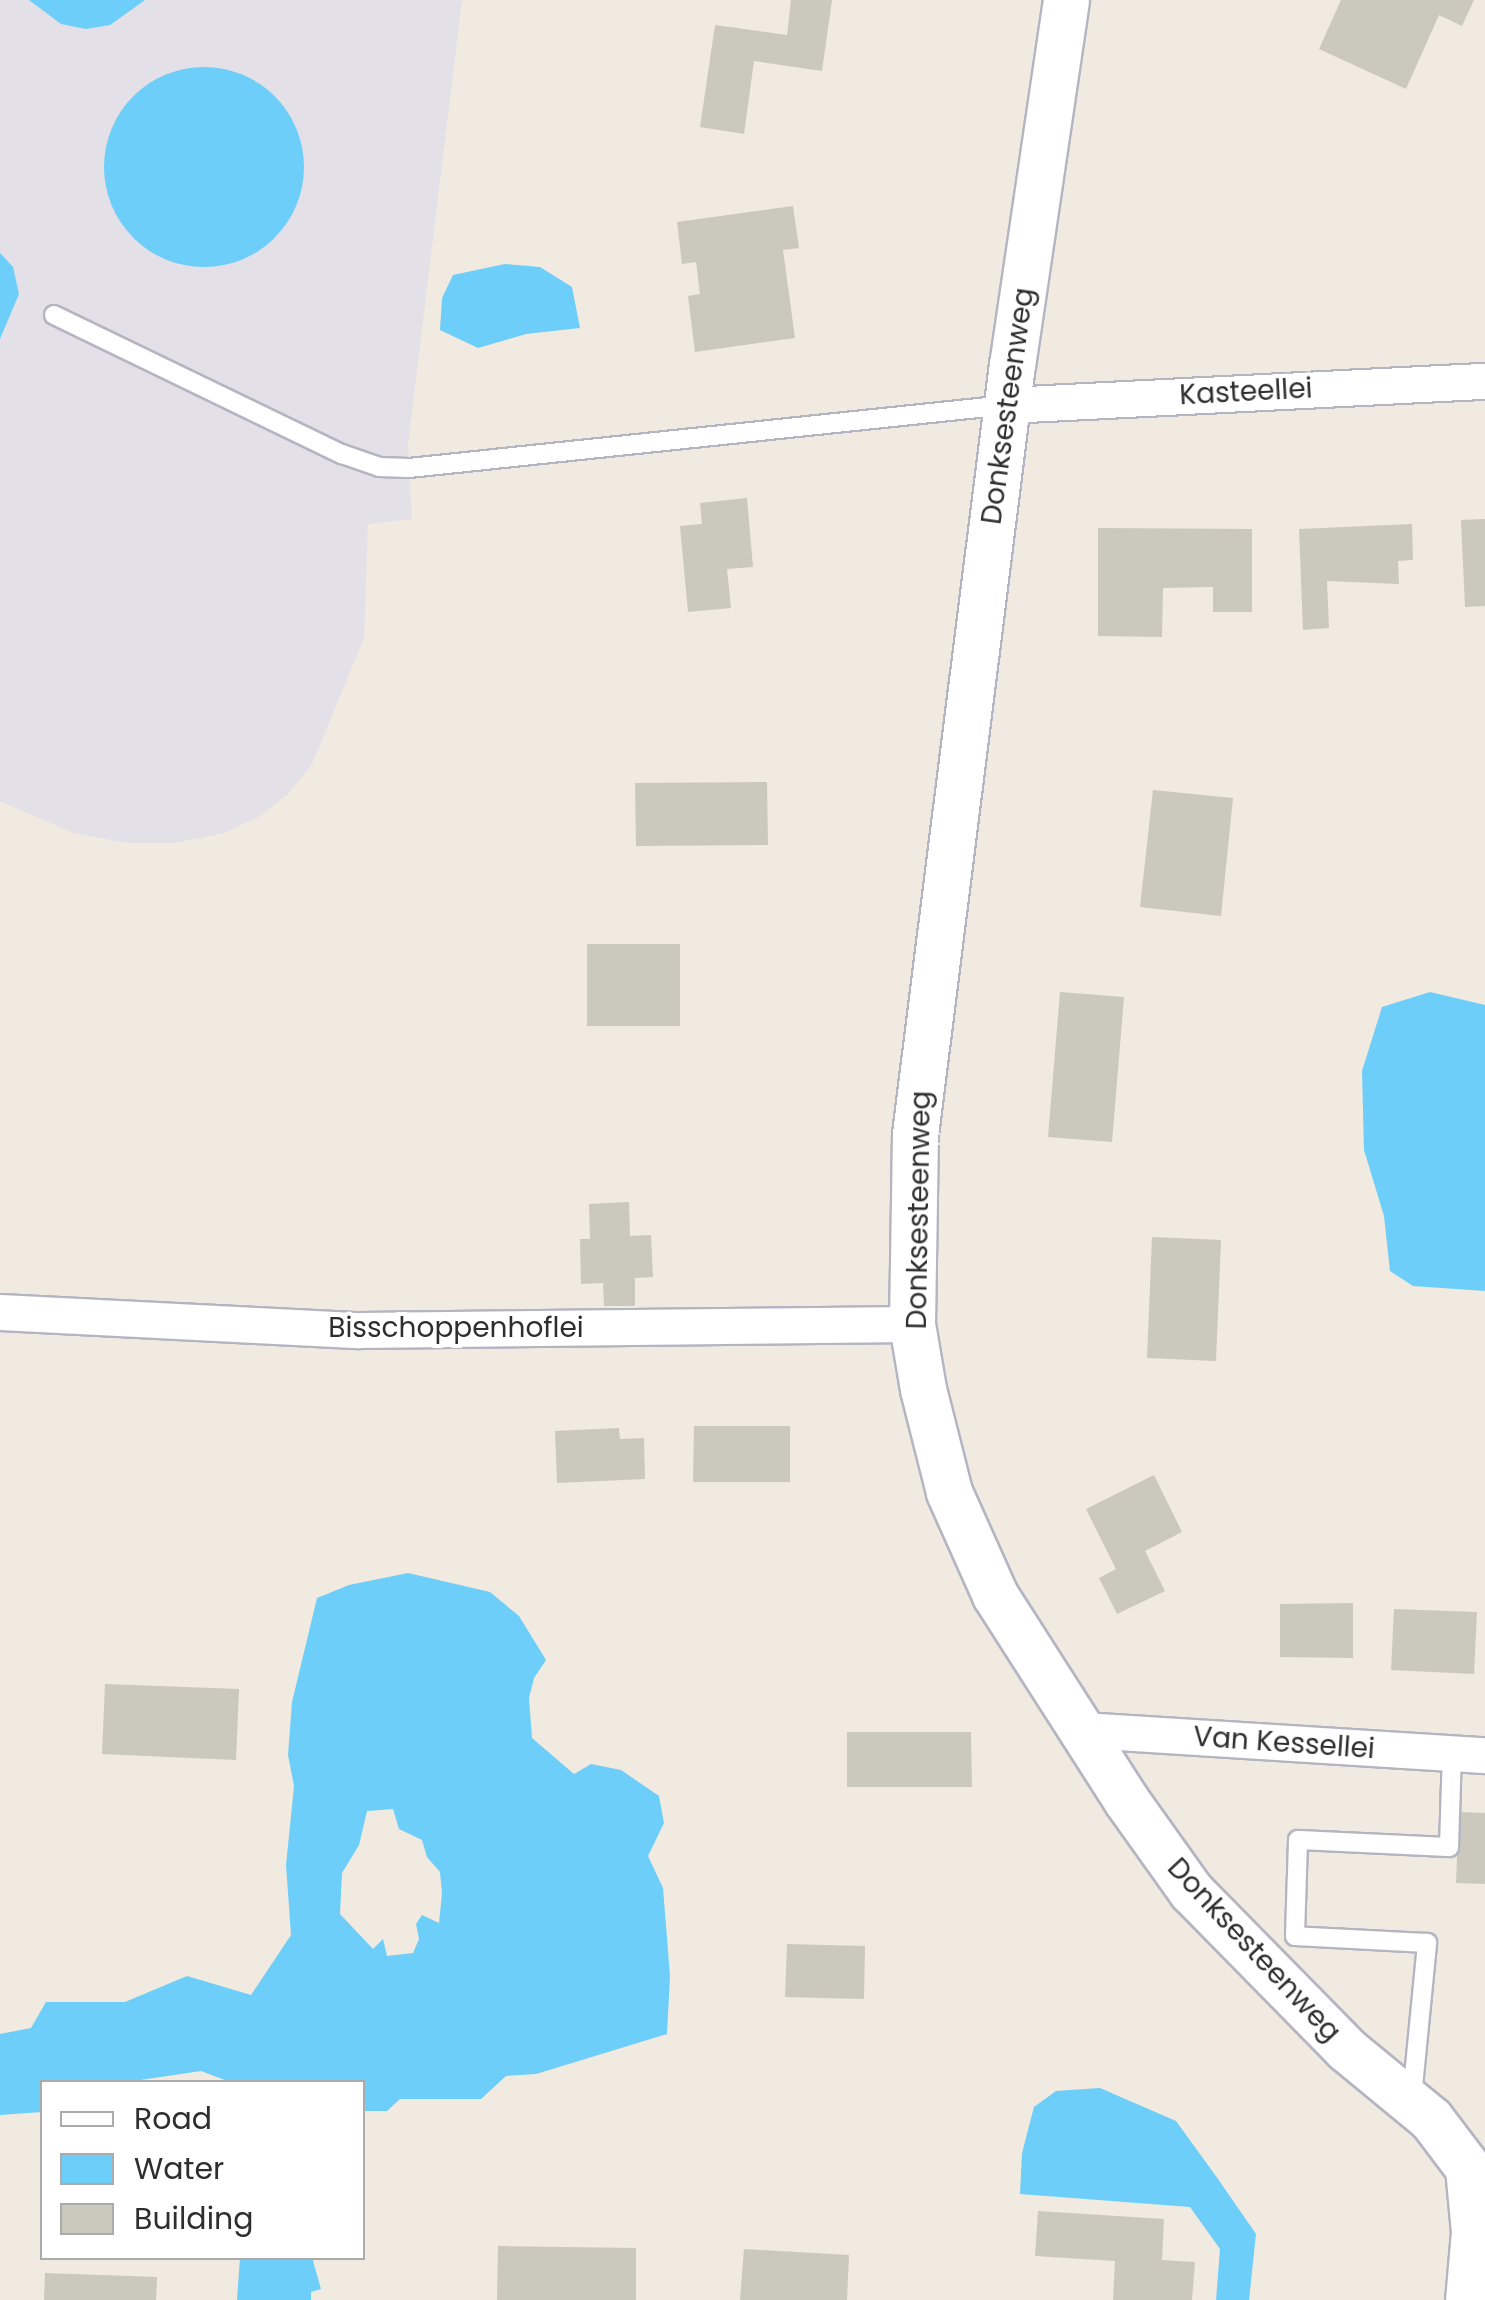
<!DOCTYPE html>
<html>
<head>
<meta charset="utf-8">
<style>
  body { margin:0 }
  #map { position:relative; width:1485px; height:2300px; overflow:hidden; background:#f0eae0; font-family:Poppins,sans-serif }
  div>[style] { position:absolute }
  .industrial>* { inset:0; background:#e3e0e8 }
  .water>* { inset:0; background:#6ccef9 }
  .round { border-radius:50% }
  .building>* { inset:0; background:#cbc8be }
  .roads { filter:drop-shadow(2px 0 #b4b5c2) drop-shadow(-2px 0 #b4b5c2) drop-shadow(0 2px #b4b5c2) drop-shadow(0 -2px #b4b5c2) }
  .service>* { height:18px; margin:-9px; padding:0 9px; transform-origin:9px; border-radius:9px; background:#fff }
  .minor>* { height:35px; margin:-17.5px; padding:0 17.5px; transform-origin:17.5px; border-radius:17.5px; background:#fff }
  .tertiary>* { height:45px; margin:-22.5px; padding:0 22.5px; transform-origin:22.5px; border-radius:22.5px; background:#fff }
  span { translate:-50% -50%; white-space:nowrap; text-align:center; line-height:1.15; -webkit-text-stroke:8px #fff; paint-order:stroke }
  .street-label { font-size:28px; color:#2e2e2e }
  .legend { position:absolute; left:40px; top:2080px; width:325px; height:180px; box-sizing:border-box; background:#fff; border:2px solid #ababab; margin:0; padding:12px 18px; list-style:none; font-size:30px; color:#2e2e2e }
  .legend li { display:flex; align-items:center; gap:20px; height:50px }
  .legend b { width:50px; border:2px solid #ababab }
</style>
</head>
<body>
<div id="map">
  <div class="industrial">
    <i style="clip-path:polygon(0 0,462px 0,408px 444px,412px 519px,368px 524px,364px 638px,312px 764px,289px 793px,260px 816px,224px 833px,175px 843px,127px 843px,73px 833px,0 801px)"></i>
  </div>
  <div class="water">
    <i style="clip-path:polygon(29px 0,145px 0,110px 25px,86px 29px,61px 24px)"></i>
    <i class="round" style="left:104px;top:67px;width:200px;height:200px"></i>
    <i style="clip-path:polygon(0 253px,13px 267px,19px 294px,0 339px)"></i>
    <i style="clip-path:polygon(505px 264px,540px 267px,572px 287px,580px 328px,526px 334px,478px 348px,440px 330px,442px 298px,453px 275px)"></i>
    <i style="clip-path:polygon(1430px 992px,1485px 1005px,1485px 1291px,1413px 1286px,1390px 1271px,1384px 1216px,1364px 1150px,1362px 1071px,1382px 1007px)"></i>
    <i style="clip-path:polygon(evenodd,408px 1573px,490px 1592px,519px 1616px,546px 1660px,534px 1678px,529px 1698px,532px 1738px,574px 1774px,591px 1764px,621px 1770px,659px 1796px,664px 1823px,648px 1856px,663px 1888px,670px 1976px,667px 2034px,536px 2074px,506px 2076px,481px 2099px,400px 2099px,387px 2111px,363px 2111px,362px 2082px,230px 2082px,201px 2071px,127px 2082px,42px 2082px,42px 2112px,0 2115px,0 2034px,31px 2028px,46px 2002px,125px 2002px,187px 1976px,251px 1995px,291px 1935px,286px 1865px,294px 1786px,288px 1755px,292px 1702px,317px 1598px,349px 1585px,408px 1573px,393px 1809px,399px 1829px,422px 1840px,427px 1857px,440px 1872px,442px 1893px,439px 1923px,422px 1915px,416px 1924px,419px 1939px,413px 1953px,387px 1956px,383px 1939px,373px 1949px,340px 1914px,342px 1873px,359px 1845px,367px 1811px,393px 1809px)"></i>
    <i style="clip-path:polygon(1100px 2088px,1176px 2121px,1218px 2179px,1256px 2234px,1249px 2300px,1216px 2300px,1220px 2249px,1190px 2207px,1020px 2194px,1022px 2153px,1034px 2107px,1056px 2091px)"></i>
    <i style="clip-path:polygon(240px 2258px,316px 2258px,313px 2261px,321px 2289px,311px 2292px,311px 2300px,237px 2300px)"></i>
  </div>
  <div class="building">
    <i style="clip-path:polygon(791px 0,832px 0,822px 71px,754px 61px,744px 134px,700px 127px,715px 25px,787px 35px)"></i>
    <i style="clip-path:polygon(1341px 0,1474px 0,1462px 26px,1439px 15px,1406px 89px,1319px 49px)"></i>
    <i style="clip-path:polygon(793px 206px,799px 248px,783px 250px,795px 338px,695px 352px,688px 296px,700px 294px,696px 262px,682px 264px,677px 222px)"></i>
    <i style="clip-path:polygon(747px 498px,753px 567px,727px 569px,731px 608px,688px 612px,680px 526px,702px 524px,700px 503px)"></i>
    <i style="clip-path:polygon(1485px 519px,1485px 606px,1465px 607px,1461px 520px)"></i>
    <i style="clip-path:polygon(1412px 524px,1413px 560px,1398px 561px,1399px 584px,1327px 581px,1329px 628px,1303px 630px,1299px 529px)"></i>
    <i style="clip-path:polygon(1098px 528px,1252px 529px,1252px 612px,1213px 612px,1213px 587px,1163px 588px,1162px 637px,1098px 636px)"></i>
    <i style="clip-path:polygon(767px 782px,768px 845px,636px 846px,635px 783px)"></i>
    <i style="clip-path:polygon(1153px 790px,1233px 798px,1221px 916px,1140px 907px)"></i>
    <i style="clip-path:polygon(587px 944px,680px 944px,680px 1026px,587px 1026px)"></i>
    <i style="clip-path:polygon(1060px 992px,1124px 997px,1112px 1142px,1048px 1137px)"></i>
    <i style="clip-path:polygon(629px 1202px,630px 1236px,651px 1235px,653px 1277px,635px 1278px,635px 1306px,604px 1306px,603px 1283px,581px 1284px,580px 1239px,590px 1239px,589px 1204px)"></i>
    <i style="clip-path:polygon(1152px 1237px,1221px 1240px,1216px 1361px,1147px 1358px)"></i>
    <i style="clip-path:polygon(694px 1426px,790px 1426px,790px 1482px,693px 1482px)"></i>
    <i style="clip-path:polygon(619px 1428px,620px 1439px,644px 1438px,645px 1479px,557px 1483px,555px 1431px)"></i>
    <i style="clip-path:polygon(1154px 1475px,1182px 1532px,1145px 1551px,1165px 1591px,1117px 1614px,1099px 1578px,1116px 1569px,1086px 1509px)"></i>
    <i style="clip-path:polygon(1353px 1603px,1353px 1658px,1280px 1657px,1280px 1604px)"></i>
    <i style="clip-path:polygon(1394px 1609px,1477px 1612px,1474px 1674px,1391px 1670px)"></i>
    <i style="clip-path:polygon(105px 1684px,239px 1689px,236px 1760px,102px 1754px)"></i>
    <i style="clip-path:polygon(847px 1732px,971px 1732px,972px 1787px,847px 1787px)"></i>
    <i style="clip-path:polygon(1459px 1812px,1485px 1813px,1485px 1884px,1456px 1883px)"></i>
    <i style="clip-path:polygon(787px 1944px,865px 1946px,864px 1999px,785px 1997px)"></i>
    <i style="clip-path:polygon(1038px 2211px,1164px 2219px,1162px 2260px,1195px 2262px,1192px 2300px,1113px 2300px,1115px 2261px,1035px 2256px)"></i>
    <i style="clip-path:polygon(498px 2246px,636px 2248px,636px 2300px,497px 2300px)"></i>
    <i style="clip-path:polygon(744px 2249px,849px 2255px,847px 2300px,740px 2300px)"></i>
    <i style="clip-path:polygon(45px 2273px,157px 2277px,156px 2300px,44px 2300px)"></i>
  </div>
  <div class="roads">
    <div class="service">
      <i style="left:54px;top:315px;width:320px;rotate:25.8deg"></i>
      <i style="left:342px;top:454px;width:39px;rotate:19deg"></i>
      <i style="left:379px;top:467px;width:30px;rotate:2deg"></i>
      <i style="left:409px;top:468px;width:600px;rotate:-6.02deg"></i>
      <i style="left:1412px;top:2097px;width:155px;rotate:-84.4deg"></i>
      <i style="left:1427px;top:1943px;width:132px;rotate:-177deg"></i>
      <i style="left:1295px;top:1936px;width:96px;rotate:-88.2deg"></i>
      <i style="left:1298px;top:1840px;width:151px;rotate:2.7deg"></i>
      <i style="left:1449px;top:1847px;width:93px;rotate:-88.2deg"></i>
    </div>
    <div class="minor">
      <i style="left:1007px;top:405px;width:479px;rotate:-2.9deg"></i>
      <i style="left:0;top:1312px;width:359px;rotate:2.9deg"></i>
      <i style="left:359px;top:1330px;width:553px;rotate:-0.62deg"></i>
      <i style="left:1084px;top:1730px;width:402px;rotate:3.6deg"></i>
    </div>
    <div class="tertiary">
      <i style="left:1066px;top:0;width:368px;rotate:98.4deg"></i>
      <i style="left:1012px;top:364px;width:776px;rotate:97.18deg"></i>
      <i style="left:915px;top:1134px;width:190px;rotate:90.9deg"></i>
      <i style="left:912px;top:1324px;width:66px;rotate:80.4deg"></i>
      <i style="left:923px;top:1389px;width:106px;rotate:75.8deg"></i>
      <i style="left:949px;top:1492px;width:113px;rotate:65.9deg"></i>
      <i style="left:995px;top:1595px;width:243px;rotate:57.4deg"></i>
      <i style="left:1126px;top:1800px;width:112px;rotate:54.5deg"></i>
      <i style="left:1191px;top:1891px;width:221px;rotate:45.5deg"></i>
      <i style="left:1346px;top:2049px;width:110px;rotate:39.5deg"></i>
      <i style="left:1431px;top:2119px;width:61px;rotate:52.9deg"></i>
      <i style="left:1468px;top:2168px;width:64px;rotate:84.6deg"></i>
      <i style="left:1474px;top:2232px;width:68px;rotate:95deg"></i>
    </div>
  </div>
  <div class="street-label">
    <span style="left:1246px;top:392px;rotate:-3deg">Kasteellei</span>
    <span style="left:1008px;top:406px;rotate:-82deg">Donksesteenweg</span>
    <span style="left:919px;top:1210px;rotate:-89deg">Donksesteenweg</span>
    <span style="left:456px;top:1328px">Bisschoppenhoflei</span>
    <span style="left:1284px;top:1743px;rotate:4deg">Van Kessellei</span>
    <span style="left:1254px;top:1950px;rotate:47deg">Donksesteenweg</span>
  </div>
  <ul class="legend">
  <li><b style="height:12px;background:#fff"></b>Road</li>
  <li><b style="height:28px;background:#6ccef9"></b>Water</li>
  <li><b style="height:28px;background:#cbc8be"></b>Building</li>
  </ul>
</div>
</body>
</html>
